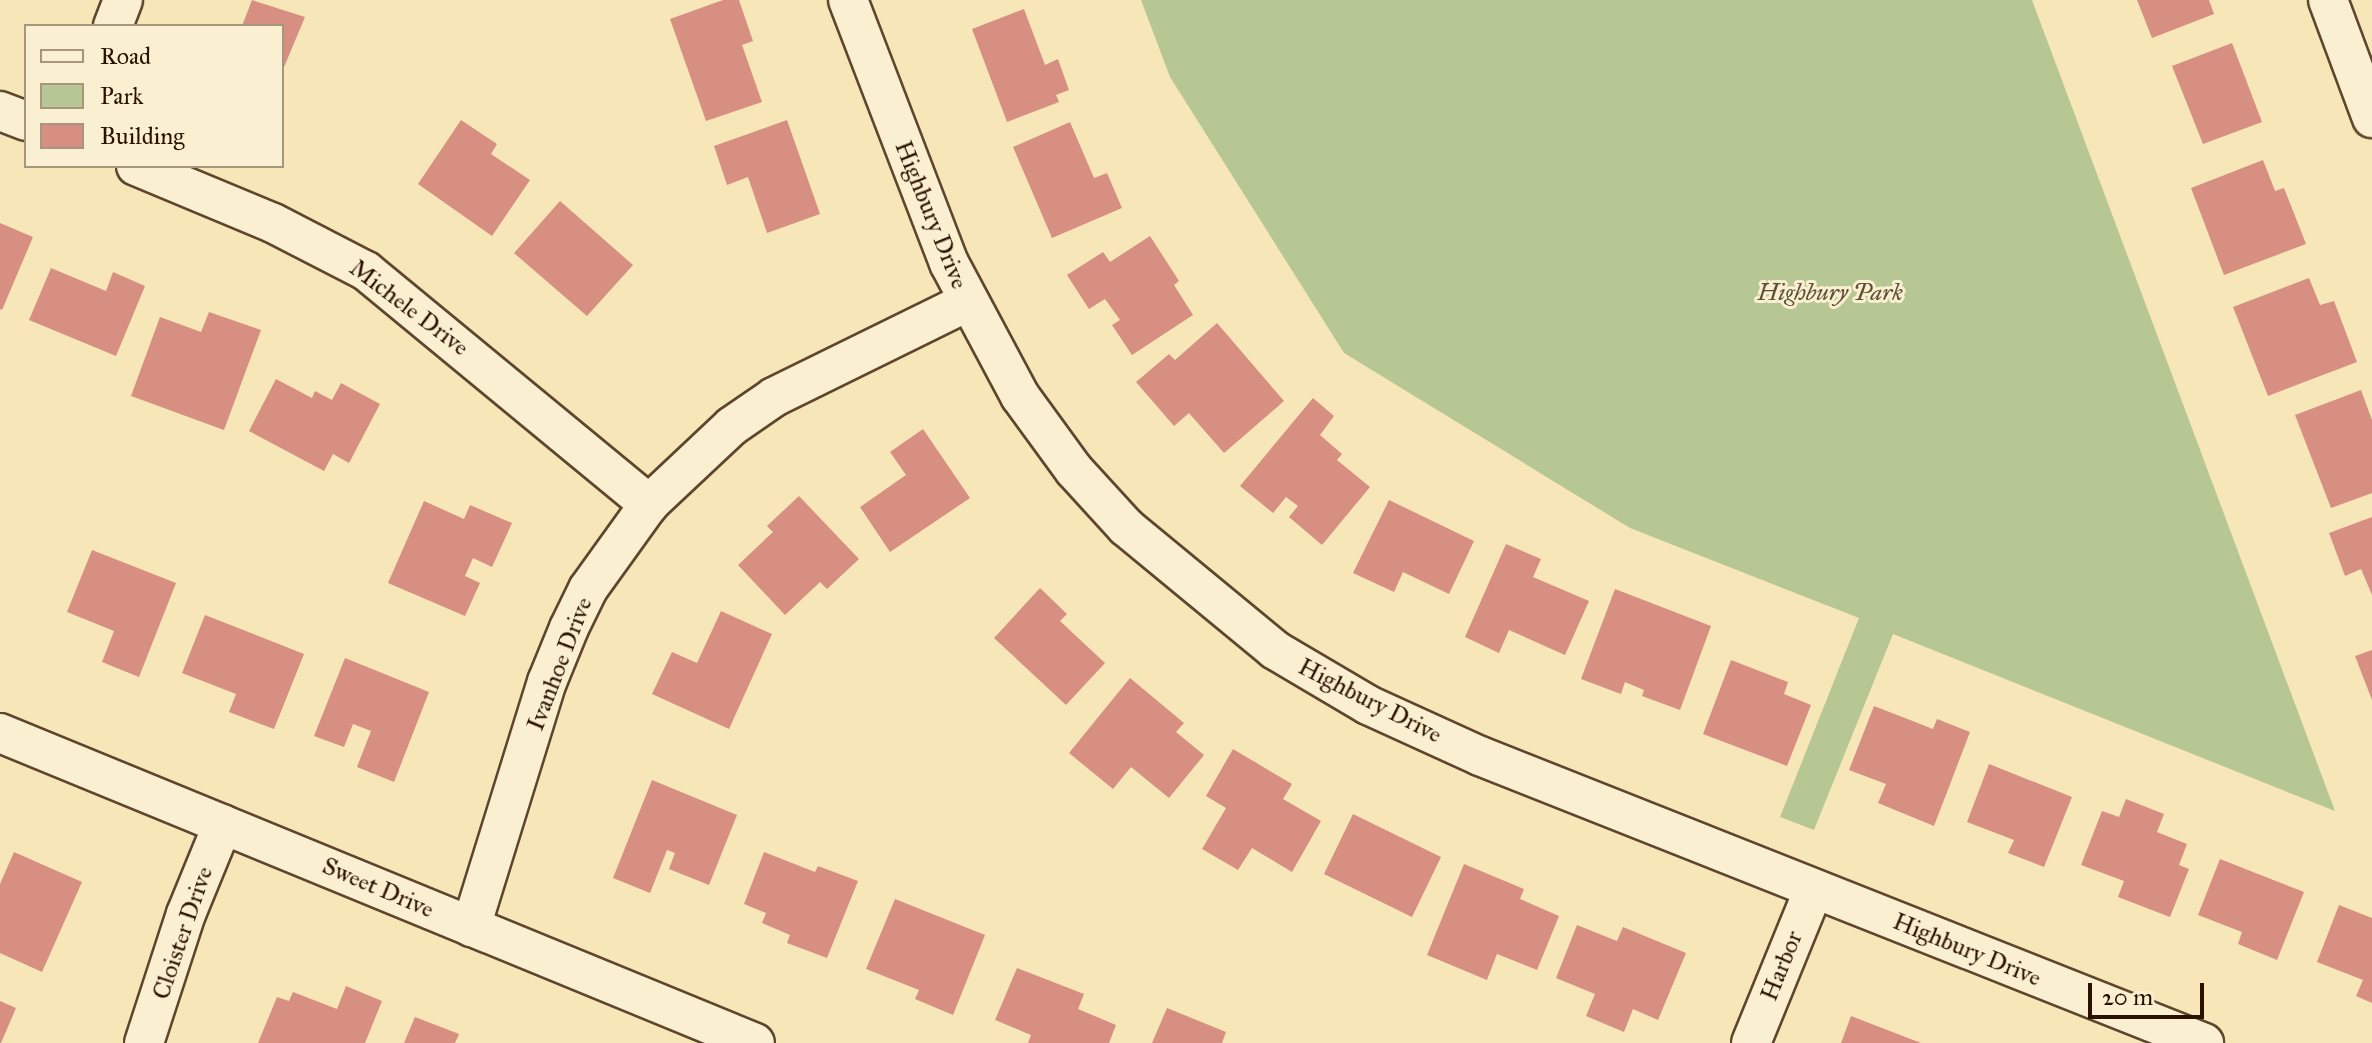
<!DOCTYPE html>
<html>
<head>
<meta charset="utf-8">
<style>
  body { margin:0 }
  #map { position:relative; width:2372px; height:1043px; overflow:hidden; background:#f7e7b8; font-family:"IM FELL Great Primer",serif }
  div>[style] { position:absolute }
  .green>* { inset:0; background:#b7c793 }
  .building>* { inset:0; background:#d78f82 }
  .roads { filter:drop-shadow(2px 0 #5e462e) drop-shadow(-2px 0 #5e462e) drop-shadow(0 2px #5e462e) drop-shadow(0 -2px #5e462e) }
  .street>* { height:38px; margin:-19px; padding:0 19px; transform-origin:19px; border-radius:19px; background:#faefd1 }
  span { translate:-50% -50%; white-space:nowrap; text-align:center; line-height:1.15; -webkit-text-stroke:6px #faefd1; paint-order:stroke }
  .street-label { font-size:24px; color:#2b1100 }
  .park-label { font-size:24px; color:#5c5133; font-style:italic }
  .legend { position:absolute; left:24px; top:24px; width:260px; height:144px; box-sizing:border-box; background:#faefd1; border:2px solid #a7967d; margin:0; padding:10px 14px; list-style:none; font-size:24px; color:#2b1100 }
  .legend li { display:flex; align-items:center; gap:16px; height:40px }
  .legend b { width:40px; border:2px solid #a7967d }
  .scale { position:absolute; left:2088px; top:983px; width:116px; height:36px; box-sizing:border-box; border:4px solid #2b1100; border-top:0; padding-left:10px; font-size:24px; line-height:28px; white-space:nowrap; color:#2b1100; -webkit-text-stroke:6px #faefd1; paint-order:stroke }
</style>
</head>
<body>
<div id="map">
  <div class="green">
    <i style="clip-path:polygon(1141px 0,2032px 0,2335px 811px,1893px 634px,1814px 830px,1780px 817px,1859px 618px,1630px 528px,1344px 353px,1170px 77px)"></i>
  </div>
  <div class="building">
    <i style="clip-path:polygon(252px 0,305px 17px,282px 72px,282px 26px,242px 26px)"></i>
    <i style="clip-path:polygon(723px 0,739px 0,753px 41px,742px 45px,762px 102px,706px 121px,670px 19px)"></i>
    <i style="clip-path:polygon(2137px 0,2209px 0,2214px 14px,2152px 38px)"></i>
    <i style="clip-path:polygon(1024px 9px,1045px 65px,1058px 59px,1069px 90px,1056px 95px,1059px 102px,1007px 122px,972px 29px)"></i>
    <i style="clip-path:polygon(2232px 43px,2262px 122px,2203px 144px,2172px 66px)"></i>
    <i style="clip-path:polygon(461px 120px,497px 144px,491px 154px,530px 180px,492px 236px,418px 184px)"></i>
    <i style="clip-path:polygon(787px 120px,820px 214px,767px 233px,748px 177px,727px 185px,714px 146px)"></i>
    <i style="clip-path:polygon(1070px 122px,1094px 178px,1107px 173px,1122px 208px,1052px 238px,1013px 147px)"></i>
    <i style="clip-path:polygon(2263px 160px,2275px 191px,2284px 188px,2306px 244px,2224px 275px,2191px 188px)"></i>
    <i style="clip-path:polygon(560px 201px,633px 265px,587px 316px,514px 253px)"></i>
    <i style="clip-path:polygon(0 223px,33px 237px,2px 310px,0 309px)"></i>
    <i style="clip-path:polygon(1150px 236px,1179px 281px,1174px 285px,1193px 315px,1132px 355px,1112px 325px,1120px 320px,1105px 299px,1089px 309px,1067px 275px,1103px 252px,1110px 262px)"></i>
    <i style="clip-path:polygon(51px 268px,106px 291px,113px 272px,145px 286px,116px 356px,29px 320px)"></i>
    <i style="clip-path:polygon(2309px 278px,2320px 305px,2334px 301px,2357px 362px,2268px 396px,2233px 307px)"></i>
    <i style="clip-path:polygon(209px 312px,261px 330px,224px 430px,131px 396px,160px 317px,201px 332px)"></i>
    <i style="clip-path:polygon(1217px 323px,1284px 401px,1224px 453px,1189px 413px,1174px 426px,1136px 382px,1169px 354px,1175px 360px)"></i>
    <i style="clip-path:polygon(276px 379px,312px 398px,315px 391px,332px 400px,341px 383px,380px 404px,349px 463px,333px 454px,324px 471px,249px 431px)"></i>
    <i style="clip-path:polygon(2361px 390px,2372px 420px,2372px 493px,2331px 508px,2295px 415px)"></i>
    <i style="clip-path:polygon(1313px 398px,1334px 416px,1320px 435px,1342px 454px,1337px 460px,1370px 487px,1322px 545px,1289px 517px,1298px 506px,1286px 497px,1273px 513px,1240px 486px)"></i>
    <i style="clip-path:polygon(923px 429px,970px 498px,890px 552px,860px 507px,906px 475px,890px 452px)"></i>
    <i style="clip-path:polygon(799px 496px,859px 559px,827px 589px,820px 582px,785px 615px,738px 565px,773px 532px,767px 526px)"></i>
    <i style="clip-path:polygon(1389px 500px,1474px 541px,1449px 594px,1403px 572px,1394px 592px,1353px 573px)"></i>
    <i style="clip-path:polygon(424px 501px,464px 519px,470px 505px,512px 523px,492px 567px,473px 558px,465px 576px,480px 583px,465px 616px,388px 583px)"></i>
    <i style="clip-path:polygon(2372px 517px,2372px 595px,2361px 569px,2345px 576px,2329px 533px)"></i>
    <i style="clip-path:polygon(1506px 544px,1541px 559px,1533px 577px,1589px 601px,1565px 655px,1509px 630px,1499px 653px,1465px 637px)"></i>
    <i style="clip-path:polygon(92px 550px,176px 583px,139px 677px,102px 662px,114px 631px,67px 612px)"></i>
    <i style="clip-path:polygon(1040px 588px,1067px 614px,1060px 621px,1105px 663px,1066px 705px,994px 638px)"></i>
    <i style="clip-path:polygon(1615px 589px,1711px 626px,1680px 710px,1642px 696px,1644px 690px,1625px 682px,1621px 694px,1581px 679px)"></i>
    <i style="clip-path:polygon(721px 611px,772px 634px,729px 729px,652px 694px,672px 652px,697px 663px)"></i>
    <i style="clip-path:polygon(205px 615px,304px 654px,274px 729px,229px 712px,236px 694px,182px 673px)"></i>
    <i style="clip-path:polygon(2372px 650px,2372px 700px,2355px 656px)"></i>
    <i style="clip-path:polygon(345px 658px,429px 692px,394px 782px,357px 767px,371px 731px,353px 724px,344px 747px,314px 736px)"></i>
    <i style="clip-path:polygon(1731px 660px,1788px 682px,1784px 694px,1811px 705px,1787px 766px,1703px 734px)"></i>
    <i style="clip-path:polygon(1130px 678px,1184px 723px,1176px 732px,1204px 755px,1169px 798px,1131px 767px,1113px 789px,1069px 753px)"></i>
    <i style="clip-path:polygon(1874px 706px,1933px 729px,1937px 719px,1970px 732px,1934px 826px,1878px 803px,1886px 784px,1849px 770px)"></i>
    <i style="clip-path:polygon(1233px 749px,1292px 784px,1283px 799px,1321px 821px,1292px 872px,1252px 848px,1238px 870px,1202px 849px,1226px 808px,1206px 796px)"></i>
    <i style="clip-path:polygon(1989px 764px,2072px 797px,2044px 867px,2008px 853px,2014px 840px,1967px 822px)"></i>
    <i style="clip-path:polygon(652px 780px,737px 815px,709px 885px,669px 869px,675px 853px,667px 850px,650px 893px,613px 878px)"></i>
    <i style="clip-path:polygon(2126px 799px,2164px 814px,2157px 832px,2187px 844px,2179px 865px,2189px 869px,2170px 917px,2118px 897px,2124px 881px,2081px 865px,2102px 811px,2119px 817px)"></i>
    <i style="clip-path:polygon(1353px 814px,1441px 857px,1412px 917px,1324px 874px)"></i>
    <i style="clip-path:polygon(14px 852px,82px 882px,42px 972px,0 953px,0 884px)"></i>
    <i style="clip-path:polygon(764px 852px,815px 872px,818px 866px,858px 881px,827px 958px,787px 943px,790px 935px,762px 923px,766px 913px,744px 904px)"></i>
    <i style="clip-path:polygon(2220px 859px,2304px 892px,2277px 960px,2238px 944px,2242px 932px,2198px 915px)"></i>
    <i style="clip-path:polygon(1464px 864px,1524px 889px,1520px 899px,1559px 916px,1537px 970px,1497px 954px,1487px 980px,1427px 955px)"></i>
    <i style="clip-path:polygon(895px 899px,985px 935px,953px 1015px,915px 999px,919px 990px,866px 969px)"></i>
    <i style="clip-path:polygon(2339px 905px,2372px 918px,2372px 1003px,2356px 996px,2363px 980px,2317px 962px)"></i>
    <i style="clip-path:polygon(1577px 925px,1617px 941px,1623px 927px,1686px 953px,1658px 1020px,1633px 1009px,1624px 1032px,1586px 1016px,1595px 994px,1556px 978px)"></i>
    <i style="clip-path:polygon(1017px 968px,1084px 994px,1078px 1009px,1116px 1025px,1109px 1043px,1028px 1043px,1031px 1035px,995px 1020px)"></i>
    <i style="clip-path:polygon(346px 986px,382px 1001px,365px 1043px,258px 1043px,277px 997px,289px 1001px,293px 992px,337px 1009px)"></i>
    <i style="clip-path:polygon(0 1001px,16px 1008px,1px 1043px,0 1043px)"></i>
    <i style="clip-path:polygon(1167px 1008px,1226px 1032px,1222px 1043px,1152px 1043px)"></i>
    <i style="clip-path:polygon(1851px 1016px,1921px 1043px,1841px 1043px)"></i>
    <i style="clip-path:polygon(415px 1017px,459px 1034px,455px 1043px,404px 1043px)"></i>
  </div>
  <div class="roads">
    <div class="street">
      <i style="left:848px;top:0;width:282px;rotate:69deg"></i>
      <i style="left:949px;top:263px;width:151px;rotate:61.9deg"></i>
      <i style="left:1020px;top:396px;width:92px;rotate:53.9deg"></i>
      <i style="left:1074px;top:470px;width:77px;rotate:47.6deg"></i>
      <i style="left:1126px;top:527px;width:193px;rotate:39.5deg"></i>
      <i style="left:1275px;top:650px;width:108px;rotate:30.6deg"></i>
      <i style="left:1368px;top:705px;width:123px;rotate:24.5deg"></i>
      <i style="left:1480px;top:756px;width:779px;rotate:21.62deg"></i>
      <i style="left:2328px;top:0;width:126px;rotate:69.6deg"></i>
      <i style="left:113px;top:26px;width:28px;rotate:-69deg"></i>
      <i style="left:0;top:111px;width:28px;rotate:21deg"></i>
      <i style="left:136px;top:166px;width:148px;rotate:22.6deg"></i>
      <i style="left:273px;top:223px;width:105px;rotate:27.3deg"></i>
      <i style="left:366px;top:271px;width:367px;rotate:39.5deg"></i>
      <i style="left:0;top:733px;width:816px;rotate:22.32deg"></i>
      <i style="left:471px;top:927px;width:257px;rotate:-72.8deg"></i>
      <i style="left:547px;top:682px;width:58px;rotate:-67.8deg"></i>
      <i style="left:569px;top:628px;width:43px;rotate:-64deg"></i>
      <i style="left:588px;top:589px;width:105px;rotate:-54.3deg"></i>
      <i style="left:649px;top:504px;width:114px;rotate:-43.2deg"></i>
      <i style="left:732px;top:426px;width:51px;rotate:-34.6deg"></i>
      <i style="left:774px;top:397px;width:215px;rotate:-26.2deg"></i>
      <i style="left:144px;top:1043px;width:136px;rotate:-72deg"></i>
      <i style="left:186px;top:914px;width:97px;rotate:-67.7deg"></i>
      <i style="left:1751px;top:1043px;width:166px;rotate:-67.8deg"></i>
    </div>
  </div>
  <div class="street-label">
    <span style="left:931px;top:215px;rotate:68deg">Highbury Drive</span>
    <span style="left:409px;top:308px;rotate:37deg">Michele Drive</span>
    <span style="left:560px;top:664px;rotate:-69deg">Ivanhoe Drive</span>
    <span style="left:1370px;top:701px;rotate:27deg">Highbury Drive</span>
    <span style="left:378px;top:888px;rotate:23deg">Sweet Drive</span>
    <span style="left:183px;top:933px;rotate:-71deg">Cloister Drive</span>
    <span style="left:1967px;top:950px;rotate:22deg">Highbury Drive</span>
    <span style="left:1782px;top:966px;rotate:-68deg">Harbor</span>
  </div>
  <div class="park-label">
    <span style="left:1830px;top:293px">Highbury Park</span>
  </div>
  <ul class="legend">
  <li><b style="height:10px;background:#faefd1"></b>Road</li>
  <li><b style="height:22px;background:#b7c793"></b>Park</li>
  <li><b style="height:22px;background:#d78f82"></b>Building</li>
  </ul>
  <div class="scale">20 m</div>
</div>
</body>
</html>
